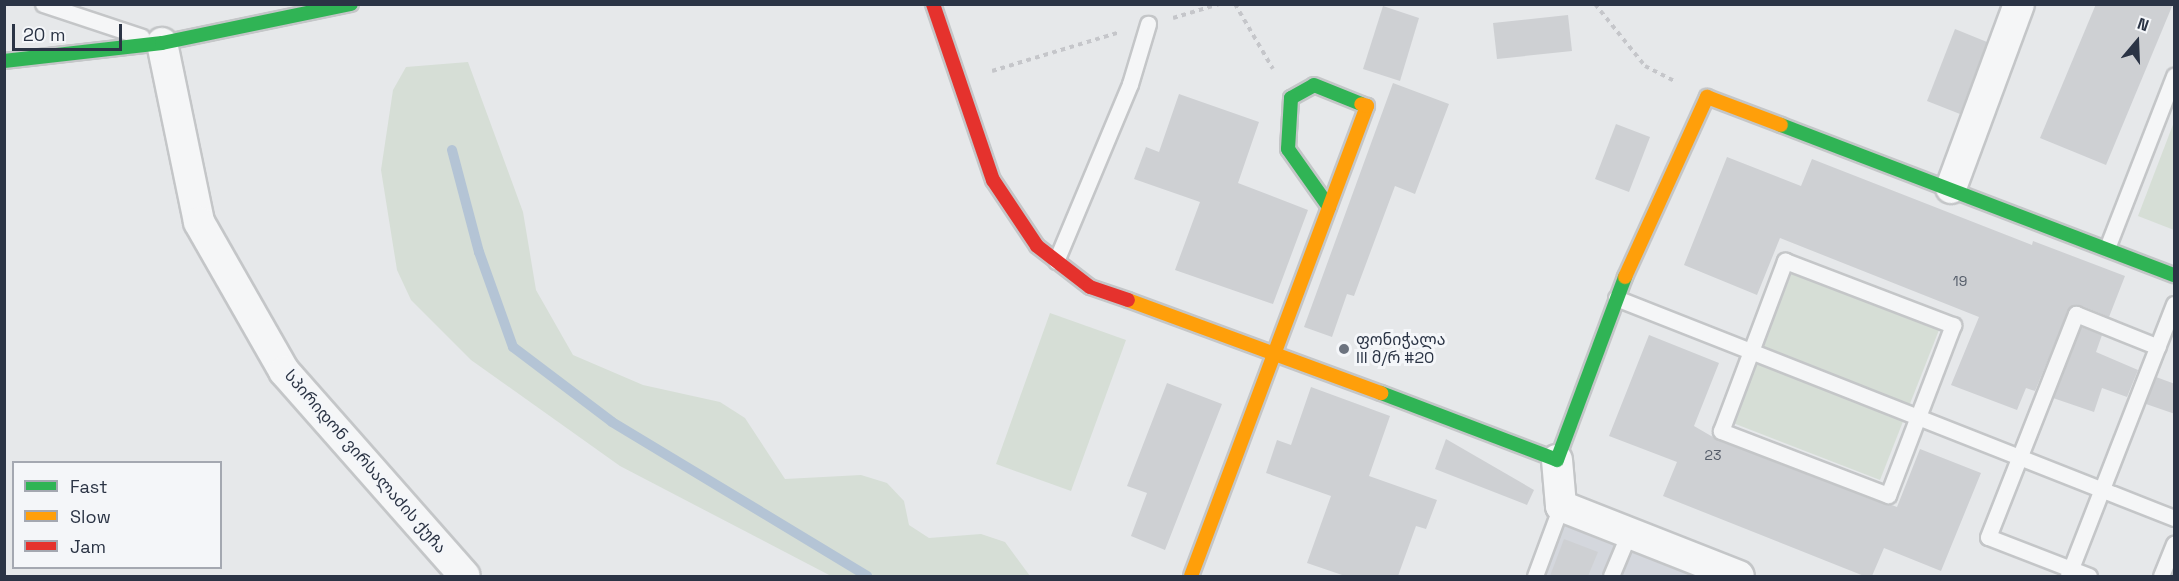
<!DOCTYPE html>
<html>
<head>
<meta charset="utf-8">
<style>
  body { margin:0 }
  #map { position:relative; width:2179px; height:581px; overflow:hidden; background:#e6e8ea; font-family:"Space Grotesk","Noto Sans Georgian",sans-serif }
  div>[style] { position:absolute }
  .built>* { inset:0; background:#d4d7dd }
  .green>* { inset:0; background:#d6ded6 }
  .stream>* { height:10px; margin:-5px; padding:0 5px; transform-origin:5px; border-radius:5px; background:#b4c4d5 }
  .building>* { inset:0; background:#ced0d3 }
  .path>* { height:4px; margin-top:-2px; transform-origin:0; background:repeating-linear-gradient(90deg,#c5c6ca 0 4.5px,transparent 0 9px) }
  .roads { filter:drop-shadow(2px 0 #c4c6c8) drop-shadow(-2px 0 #c4c6c8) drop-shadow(0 2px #c4c6c8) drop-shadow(0 -2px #c4c6c8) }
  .lane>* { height:15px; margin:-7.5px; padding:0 7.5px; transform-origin:7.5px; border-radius:7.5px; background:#f5f6f7 }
  .street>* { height:30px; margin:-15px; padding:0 15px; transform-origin:15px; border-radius:15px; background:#f5f6f7 }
  .fast>* { height:14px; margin:-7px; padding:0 7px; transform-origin:7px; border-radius:7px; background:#30b455 }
  .slow>* { height:14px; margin:-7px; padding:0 7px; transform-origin:7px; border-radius:7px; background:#ff9f0a }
  .jam>* { height:14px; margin:-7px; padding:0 7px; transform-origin:7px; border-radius:7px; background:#e5322d }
  .dots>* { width:16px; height:16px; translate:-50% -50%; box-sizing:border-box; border:3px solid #f4f6f9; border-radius:50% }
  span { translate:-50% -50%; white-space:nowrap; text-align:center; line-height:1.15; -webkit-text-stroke:6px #f4f6f9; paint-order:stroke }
  .number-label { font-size:14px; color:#545c69 }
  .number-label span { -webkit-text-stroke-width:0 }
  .poi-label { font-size:16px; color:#2b3445 }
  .left { translate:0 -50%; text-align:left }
  .street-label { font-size:16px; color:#2b3445 }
  .frame { position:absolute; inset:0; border:6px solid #2b3445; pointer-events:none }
  .legend { position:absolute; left:12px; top:461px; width:210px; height:108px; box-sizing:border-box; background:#f4f6f9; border:2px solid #a4a8b1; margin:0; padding:8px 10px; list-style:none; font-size:18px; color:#2b3445 }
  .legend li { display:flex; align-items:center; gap:12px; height:30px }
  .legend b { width:30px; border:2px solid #a4a8b1 }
  .north { position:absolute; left:2107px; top:12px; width:60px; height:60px; -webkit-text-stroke:4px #f4f6f9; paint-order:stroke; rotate:19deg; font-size:16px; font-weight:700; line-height:24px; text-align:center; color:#2b3445 }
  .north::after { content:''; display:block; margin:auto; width:21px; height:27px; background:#2b3445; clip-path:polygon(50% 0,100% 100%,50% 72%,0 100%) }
  .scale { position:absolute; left:12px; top:24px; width:110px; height:27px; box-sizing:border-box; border:3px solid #2b3445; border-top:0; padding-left:8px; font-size:18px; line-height:21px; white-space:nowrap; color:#2b3445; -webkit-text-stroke:4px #f4f6f9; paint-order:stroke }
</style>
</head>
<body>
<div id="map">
  <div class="built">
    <i style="clip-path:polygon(1565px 516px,1709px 576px,1544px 576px)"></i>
  </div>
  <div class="green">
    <i style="clip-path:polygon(468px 62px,523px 212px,536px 290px,573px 355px,643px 385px,720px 402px,745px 418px,785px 479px,861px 475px,887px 483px,904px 501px,909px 525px,929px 538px,981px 534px,1005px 542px,1030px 576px,831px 576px,620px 466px,471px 360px,411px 300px,397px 270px,381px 170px,393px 90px,406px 67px)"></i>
    <i style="clip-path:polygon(2174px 122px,2174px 230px,2138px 216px)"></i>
    <i style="clip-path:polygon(1792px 272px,1939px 330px,1880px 480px,1733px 423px)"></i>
    <i style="clip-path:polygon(1050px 313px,1126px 340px,1071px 491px,996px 464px)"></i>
  </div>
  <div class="stream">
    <i style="left:452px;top:150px;width:106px;rotate:75.2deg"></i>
    <i style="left:479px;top:252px;width:101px;rotate:70.3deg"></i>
    <i style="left:513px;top:347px;width:124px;rotate:37.1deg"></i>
    <i style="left:612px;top:422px;width:298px;rotate:31.1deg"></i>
  </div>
  <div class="building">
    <i style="clip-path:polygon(2096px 4px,2173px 4px,2106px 165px,2040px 138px)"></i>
    <i style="clip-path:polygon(1383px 6px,1419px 18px,1400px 81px,1363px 69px)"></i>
    <i style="clip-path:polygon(1568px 15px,1572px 51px,1497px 59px,1493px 23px)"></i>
    <i style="clip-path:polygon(1955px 29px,1987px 42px,1960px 114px,1927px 101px)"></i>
    <i style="clip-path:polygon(1393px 83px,1449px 104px,1415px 194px,1395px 186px,1354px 296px,1347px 294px,1332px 337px,1304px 327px)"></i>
    <i style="clip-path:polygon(1179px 94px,1259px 122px,1238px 183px,1308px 210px,1273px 304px,1175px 270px,1200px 202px,1134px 179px,1146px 147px,1159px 152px)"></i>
    <i style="clip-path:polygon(1616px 124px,1650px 137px,1629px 192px,1595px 179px)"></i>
    <i style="clip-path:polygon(1727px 157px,1801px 186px,1812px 159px,2032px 245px,2033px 241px,2125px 276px,2109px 317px,2080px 305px,2070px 307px,2035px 391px,2026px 388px,2017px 410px,1951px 385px,1979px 317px,1780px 238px,1757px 295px,1684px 265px)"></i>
    <i style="clip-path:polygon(2081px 327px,2102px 335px,2096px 352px,2138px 370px,2127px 397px,2102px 388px,2094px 412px,2053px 398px)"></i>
    <i style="clip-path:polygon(1649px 335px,1719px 363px,1694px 426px,1718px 440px,1897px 507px,1920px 449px,1981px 473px,1941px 571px,1884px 548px,1872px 576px,1864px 576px,1663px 496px,1677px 462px,1609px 436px)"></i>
    <i style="clip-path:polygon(2156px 377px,2175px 384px,2175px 414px,2146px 404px)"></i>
    <i style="clip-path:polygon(1167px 383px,1222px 404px,1165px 550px,1131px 536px,1147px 493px,1127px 486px)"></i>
    <i style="clip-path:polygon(1311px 387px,1390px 416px,1369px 476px,1437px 500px,1426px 529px,1416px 526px,1398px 576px,1345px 576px,1307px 563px,1331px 496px,1266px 473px,1277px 440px,1291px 445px)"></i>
    <i style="clip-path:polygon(1446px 439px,1534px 490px,1527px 505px,1435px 469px)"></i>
    <i style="clip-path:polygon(1564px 539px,1598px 552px,1588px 576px,1550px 576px)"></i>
  </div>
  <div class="path">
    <i style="left:1235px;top:4px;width:75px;rotate:59.7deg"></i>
    <i style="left:1595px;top:4px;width:80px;rotate:51.1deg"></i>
    <i style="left:1645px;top:66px;width:34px;rotate:27deg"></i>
    <i style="left:1173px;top:18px;width:48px;rotate:-16.9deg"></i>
    <i style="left:992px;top:71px;width:131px;rotate:-16.9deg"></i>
  </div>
  <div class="roads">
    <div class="lane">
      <i style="left:43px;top:4px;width:104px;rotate:18.4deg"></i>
      <i style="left:2107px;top:248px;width:185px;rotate:-68.7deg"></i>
      <i style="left:1056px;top:261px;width:192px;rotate:-67.3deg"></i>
      <i style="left:1130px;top:84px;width:63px;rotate:-73.3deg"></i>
      <i style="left:1785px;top:261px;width:180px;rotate:20.9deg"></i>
      <i style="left:1953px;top:325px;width:182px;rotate:110.9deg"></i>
      <i style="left:1888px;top:495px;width:179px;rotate:-159deg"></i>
      <i style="left:1721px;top:431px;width:182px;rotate:-69.4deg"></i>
      <i style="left:1616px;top:298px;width:600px;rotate:21.52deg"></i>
      <i style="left:1535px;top:576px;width:75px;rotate:-69.6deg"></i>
      <i style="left:1611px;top:576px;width:47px;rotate:-67.3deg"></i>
      <i style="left:2068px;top:576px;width:292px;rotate:-68.7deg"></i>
      <i style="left:2089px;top:576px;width:108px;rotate:-158.9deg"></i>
      <i style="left:1988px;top:537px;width:240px;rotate:-68.5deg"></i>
      <i style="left:2076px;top:314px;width:88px;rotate:21.9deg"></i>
      <i style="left:2161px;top:576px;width:35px;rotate:-68deg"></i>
    </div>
    <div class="street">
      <i style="left:162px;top:43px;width:183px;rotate:78.3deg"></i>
      <i style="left:199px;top:222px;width:172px;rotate:60.3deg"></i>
      <i style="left:284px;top:371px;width:273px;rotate:48.6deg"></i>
      <i style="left:1951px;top:188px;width:196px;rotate:-69.7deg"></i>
      <i style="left:1557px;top:460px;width:46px;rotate:85deg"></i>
      <i style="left:1561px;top:506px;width:191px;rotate:21.5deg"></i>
    </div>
    <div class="fast">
      <i style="left:4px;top:61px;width:159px;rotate:-6.5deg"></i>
      <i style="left:162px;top:43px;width:193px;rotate:-11.7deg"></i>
      <i style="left:1781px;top:125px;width:421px;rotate:20.9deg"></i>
      <i style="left:1329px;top:207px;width:71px;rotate:-125.3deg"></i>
      <i style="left:1288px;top:149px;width:51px;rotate:-86.6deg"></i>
      <i style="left:1291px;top:98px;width:26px;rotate:-29deg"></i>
      <i style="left:1314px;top:85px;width:51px;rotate:22deg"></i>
      <i style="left:1381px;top:393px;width:188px;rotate:20.8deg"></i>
      <i style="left:1557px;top:460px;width:195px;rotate:-69.6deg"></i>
    </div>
    <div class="slow">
      <i style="left:1625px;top:277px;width:198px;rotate:-65.5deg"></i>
      <i style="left:1707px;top:97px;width:79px;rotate:20.7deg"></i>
      <i style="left:1128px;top:300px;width:270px;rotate:20.2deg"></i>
      <i style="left:1191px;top:576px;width:502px;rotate:-69.47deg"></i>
      <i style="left:1367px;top:106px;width:6px;rotate:-162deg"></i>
    </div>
    <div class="jam">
      <i style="left:933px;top:4px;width:186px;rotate:71.2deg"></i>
      <i style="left:993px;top:180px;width:79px;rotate:56.3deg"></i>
      <i style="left:1037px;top:246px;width:67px;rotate:37.7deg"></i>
      <i style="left:1090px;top:287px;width:40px;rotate:18.9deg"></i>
    </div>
  </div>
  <div class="dots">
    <i style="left:1344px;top:349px;background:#6c737f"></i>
  </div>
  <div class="number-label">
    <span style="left:1960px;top:281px">19</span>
    <span style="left:1713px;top:455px">23</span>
  </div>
  <div class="poi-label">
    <span class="left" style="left:1356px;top:349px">ფონიჭალა<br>III მ/რ #20</span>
  </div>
  <div class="street-label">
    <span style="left:365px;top:462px;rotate:49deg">სპირიდონ ვირსალაძის ქუჩა</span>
  </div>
  <div class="frame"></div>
  <ul class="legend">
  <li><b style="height:8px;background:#30b455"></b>Fast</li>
  <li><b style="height:8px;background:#ff9f0a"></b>Slow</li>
  <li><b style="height:8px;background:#e5322d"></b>Jam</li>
  </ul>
  <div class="north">N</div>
  <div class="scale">20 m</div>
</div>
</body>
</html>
